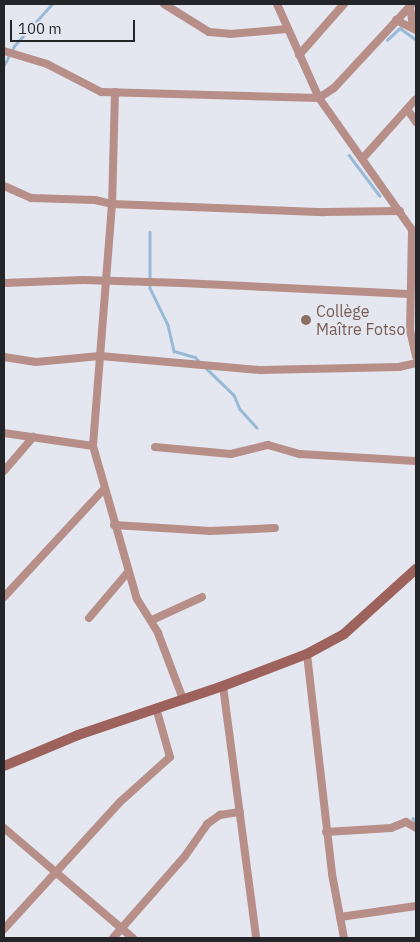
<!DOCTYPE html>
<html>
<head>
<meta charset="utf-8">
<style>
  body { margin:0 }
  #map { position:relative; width:420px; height:942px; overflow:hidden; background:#e5e7f0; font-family:"IBM Plex Sans",sans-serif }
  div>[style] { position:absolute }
  .stream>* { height:2.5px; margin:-1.25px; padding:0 1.25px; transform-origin:1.25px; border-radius:1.25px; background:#98bad6 }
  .minor>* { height:8px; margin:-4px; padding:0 4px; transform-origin:4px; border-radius:4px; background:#b78e88 }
  .secondary>* { height:10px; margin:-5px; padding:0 5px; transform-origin:5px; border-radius:5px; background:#9d625b }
  .dots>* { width:14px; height:14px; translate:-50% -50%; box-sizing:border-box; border:2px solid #e5e7f0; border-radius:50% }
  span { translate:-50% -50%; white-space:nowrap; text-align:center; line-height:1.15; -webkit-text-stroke:4px #e5e7f0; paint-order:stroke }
  .education-label { font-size:16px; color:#785e54 }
  .left { translate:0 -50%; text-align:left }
  .frame { position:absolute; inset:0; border:5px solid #242528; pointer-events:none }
  .scale { position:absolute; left:10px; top:20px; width:125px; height:22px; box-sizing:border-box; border:2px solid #242528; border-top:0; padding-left:6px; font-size:15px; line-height:18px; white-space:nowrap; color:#242528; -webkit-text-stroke:4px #e5e7f0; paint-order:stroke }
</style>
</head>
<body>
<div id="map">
  <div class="stream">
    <i style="left:387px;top:40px;width:18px;rotate:-43deg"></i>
    <i style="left:400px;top:28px;width:19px;rotate:36deg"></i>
    <i style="left:4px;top:65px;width:21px;rotate:-62deg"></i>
    <i style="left:14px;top:46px;width:57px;rotate:-47.9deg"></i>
    <i style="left:349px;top:155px;width:51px;rotate:52.9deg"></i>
    <i style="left:150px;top:232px;width:56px;rotate:90deg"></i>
    <i style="left:150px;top:288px;width:41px;rotate:64.1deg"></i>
    <i style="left:168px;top:325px;width:27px;rotate:77deg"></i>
    <i style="left:174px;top:351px;width:22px;rotate:16deg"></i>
    <i style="left:195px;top:357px;width:8px;rotate:45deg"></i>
    <i style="left:205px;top:367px;width:40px;rotate:44deg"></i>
    <i style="left:234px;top:395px;width:15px;rotate:67deg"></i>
    <i style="left:240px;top:409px;width:25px;rotate:48deg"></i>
    <i style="left:413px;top:818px;width:7px;rotate:63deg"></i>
  </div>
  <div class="minor">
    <i style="left:164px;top:4px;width:53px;rotate:31.9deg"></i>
    <i style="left:209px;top:32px;width:21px;rotate:5deg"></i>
    <i style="left:230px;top:34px;width:57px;rotate:-5deg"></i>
    <i style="left:277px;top:4px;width:103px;rotate:65.9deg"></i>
    <i style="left:319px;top:98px;width:161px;rotate:54.8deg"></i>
    <i style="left:412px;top:230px;width:100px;rotate:91.1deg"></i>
    <i style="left:410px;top:330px;width:27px;rotate:77deg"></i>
    <i style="left:410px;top:7px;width:19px;rotate:81deg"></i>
    <i style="left:396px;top:20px;width:22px;rotate:27deg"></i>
    <i style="left:4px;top:51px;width:45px;rotate:16.8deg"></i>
    <i style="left:47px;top:64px;width:61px;rotate:27.4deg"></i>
    <i style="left:101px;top:92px;width:218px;rotate:1.6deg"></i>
    <i style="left:319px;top:98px;width:18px;rotate:-34deg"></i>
    <i style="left:334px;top:88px;width:115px;rotate:-47.1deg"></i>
    <i style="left:299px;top:55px;width:68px;rotate:-48.6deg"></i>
    <i style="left:115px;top:92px;width:112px;rotate:91.5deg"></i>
    <i style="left:112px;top:204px;width:243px;rotate:94.5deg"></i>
    <i style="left:93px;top:446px;width:159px;rotate:74deg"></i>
    <i style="left:137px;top:599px;width:40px;rotate:58deg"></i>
    <i style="left:158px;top:633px;width:71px;rotate:69.3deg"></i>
    <i style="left:407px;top:109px;width:16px;rotate:55deg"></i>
    <i style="left:363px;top:158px;width:79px;rotate:-48.1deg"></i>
    <i style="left:4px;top:186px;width:30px;rotate:24deg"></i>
    <i style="left:31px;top:198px;width:64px;rotate:1.8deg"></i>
    <i style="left:95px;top:200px;width:17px;rotate:13deg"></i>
    <i style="left:112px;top:204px;width:212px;rotate:2.2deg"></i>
    <i style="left:324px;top:212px;width:76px;rotate:-0.8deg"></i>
    <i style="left:4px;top:283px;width:79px;rotate:-2.2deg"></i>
    <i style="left:83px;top:280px;width:99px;rotate:1.7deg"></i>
    <i style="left:182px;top:283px;width:227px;rotate:2.8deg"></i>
    <i style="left:4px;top:357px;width:32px;rotate:9deg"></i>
    <i style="left:36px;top:362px;width:64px;rotate:-5.4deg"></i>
    <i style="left:100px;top:356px;width:162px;rotate:5deg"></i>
    <i style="left:261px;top:370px;width:138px;rotate:-1.2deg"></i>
    <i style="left:399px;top:367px;width:17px;rotate:-13deg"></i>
    <i style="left:4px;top:433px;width:90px;rotate:8.3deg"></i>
    <i style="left:155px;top:447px;width:76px;rotate:5.3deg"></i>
    <i style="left:231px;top:454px;width:38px;rotate:-14deg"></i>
    <i style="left:268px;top:445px;width:33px;rotate:16deg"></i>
    <i style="left:300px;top:454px;width:116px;rotate:3.5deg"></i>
    <i style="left:4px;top:471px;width:45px;rotate:-49.5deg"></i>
    <i style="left:114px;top:525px;width:96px;rotate:3.6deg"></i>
    <i style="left:210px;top:531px;width:65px;rotate:-2.6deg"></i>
    <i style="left:4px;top:597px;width:146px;rotate:-47.2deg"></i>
    <i style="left:89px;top:618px;width:60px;rotate:-49.7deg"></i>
    <i style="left:152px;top:620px;width:55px;rotate:-24.7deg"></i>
    <i style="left:307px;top:654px;width:221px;rotate:83.5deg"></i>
    <i style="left:332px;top:874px;width:65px;rotate:79.4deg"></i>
    <i style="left:223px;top:686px;width:254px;rotate:82.5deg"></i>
    <i style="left:4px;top:828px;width:170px;rotate:40.5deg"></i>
    <i style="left:326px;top:832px;width:65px;rotate:-3.5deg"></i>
    <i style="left:391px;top:828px;width:16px;rotate:-22deg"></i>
    <i style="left:406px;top:822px;width:12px;rotate:31deg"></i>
    <i style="left:340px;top:917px;width:77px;rotate:-8.2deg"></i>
    <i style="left:4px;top:929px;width:172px;rotate:-47.6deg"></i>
    <i style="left:120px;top:802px;width:67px;rotate:-42deg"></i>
    <i style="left:170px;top:757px;width:51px;rotate:-105.9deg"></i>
    <i style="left:113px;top:938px;width:109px;rotate:-48.7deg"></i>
    <i style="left:185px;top:856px;width:39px;rotate:-55deg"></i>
    <i style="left:207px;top:824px;width:16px;rotate:-35deg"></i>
    <i style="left:220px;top:815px;width:20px;rotate:-9deg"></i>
  </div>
  <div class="secondary">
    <i style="left:4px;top:766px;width:80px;rotate:-22.7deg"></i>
    <i style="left:78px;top:735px;width:153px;rotate:-18.7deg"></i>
    <i style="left:223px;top:686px;width:90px;rotate:-20.9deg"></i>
    <i style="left:307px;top:654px;width:42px;rotate:-28.4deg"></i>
    <i style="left:344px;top:634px;width:97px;rotate:-42.1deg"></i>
  </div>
  <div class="dots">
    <i style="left:306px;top:320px;background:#8d6e63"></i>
  </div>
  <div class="education-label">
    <span class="left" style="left:316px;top:320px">Collège<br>Maître Fotso</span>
  </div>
  <div class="frame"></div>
  <div class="scale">100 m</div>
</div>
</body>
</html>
